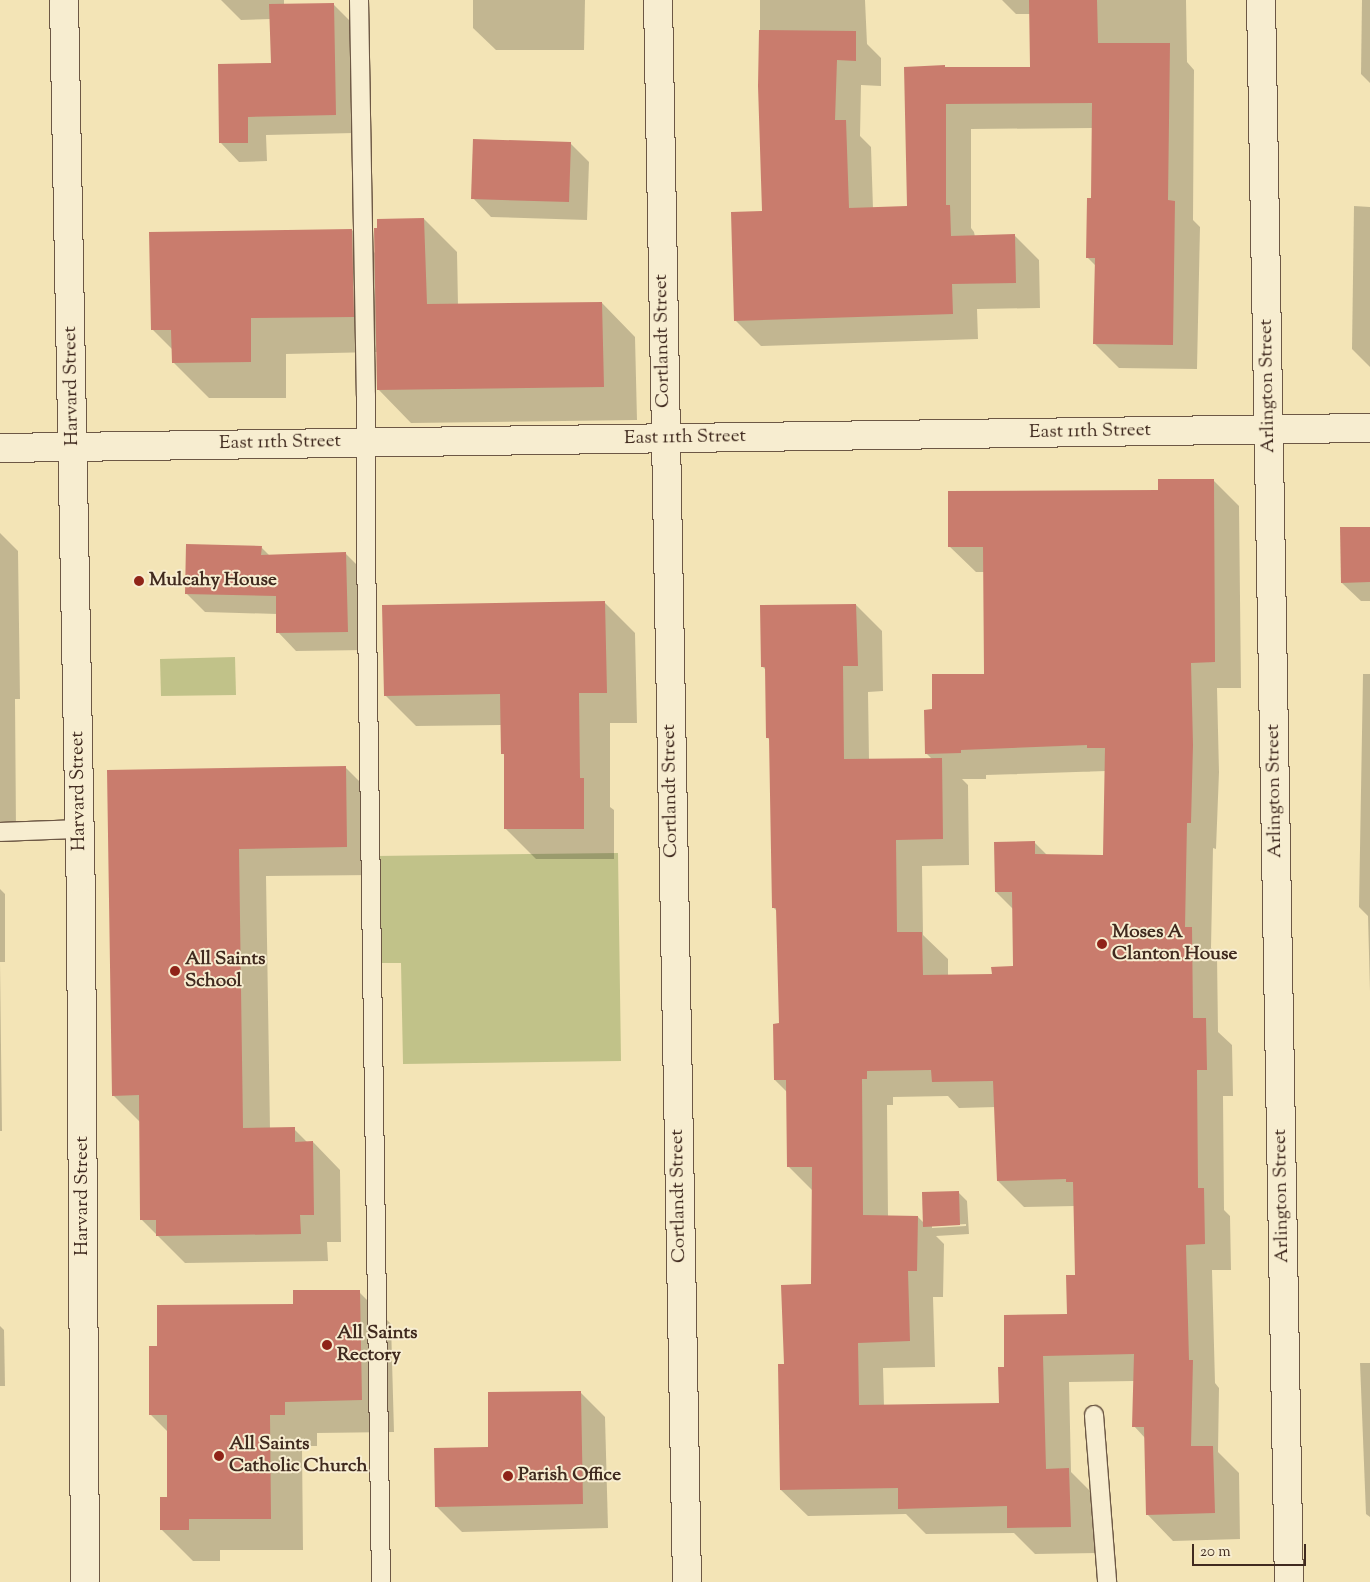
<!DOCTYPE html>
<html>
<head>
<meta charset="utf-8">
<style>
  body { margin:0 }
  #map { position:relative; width:1370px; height:1582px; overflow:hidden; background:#f3e4b6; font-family:"Sorts Mill Goudy",serif }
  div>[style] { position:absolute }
  .green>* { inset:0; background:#c1c289 }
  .shadow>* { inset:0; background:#0003 }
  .building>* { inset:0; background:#c97c6d }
  .roads { filter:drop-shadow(1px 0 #6d5845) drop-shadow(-1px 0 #6d5845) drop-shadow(0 1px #6d5845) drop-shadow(0 -1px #6d5845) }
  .lane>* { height:18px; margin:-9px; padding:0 9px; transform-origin:9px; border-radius:9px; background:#f7edd0 }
  .street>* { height:28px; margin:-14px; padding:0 14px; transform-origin:14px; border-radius:14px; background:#f7edd0 }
  .secondary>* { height:28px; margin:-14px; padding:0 14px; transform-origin:14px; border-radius:14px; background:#f7edd0 }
  .dots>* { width:14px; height:14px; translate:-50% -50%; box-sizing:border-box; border:2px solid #f7edd0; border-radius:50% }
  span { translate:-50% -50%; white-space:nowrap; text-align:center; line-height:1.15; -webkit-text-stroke:4px #f7edd0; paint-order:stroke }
  .street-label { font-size:19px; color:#402a1f }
  .poi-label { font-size:19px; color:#402a1f; font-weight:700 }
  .left { translate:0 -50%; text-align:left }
  .scale { position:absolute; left:1192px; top:1544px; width:114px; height:22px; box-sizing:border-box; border:2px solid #402a1f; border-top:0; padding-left:6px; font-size:15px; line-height:18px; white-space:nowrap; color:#402a1f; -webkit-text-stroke:4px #f7edd0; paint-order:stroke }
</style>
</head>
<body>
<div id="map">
  <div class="green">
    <i style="clip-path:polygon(235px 657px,236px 695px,161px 696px,160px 659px)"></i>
    <i style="clip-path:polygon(618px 853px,621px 1061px,403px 1064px,401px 963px,377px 963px,376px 856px)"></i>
  </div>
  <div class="shadow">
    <i style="clip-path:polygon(221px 0,284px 0,284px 5px,333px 4px,352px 23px,354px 133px,266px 135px,267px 161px,239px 162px,221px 143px,272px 64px,271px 19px,241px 20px)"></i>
    <i style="clip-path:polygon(473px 0,585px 0,584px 50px,496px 50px,473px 28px)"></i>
    <i style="clip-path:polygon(760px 0,865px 0,867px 44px,881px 58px,881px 86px,861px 85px,860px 136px,871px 147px,873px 209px,908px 208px,944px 66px,947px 69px,1032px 69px,1031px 14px,1016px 14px,1002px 0,1186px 0,1187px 62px,1194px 70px,1193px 220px,1200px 227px,1197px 369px,1119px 368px,1094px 343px,1096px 266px,1087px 257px,1092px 199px,1093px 128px,971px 129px,971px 228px,974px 232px,975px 237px,1014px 235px,1039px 260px,1040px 308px,977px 309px,978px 339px,761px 346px,735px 320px,763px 212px,760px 86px)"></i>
    <i style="clip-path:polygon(1362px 0,1370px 0,1370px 83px,1361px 74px)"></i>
    <i style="clip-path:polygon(570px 143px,589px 162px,587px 220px,491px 217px,473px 198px)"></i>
    <i style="clip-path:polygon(1354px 206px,1370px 207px,1370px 367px,1352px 349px)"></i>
    <i style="clip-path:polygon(424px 219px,457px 252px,458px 305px,602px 303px,635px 337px,637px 420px,411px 423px,378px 389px,377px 352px,286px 354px,286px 398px,209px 398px,173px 362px,173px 350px,152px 329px,352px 230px,375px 253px)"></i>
    <i style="clip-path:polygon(evenodd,1213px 480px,1239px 506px,1241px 688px,1217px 688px,1219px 772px,1216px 849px,1213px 848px,1211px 948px,1217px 955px,1218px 1032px,1232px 1045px,1233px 1096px,1223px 1096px,1224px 1210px,1230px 1216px,1231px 1270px,1212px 1270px,1215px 1383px,1219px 1388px,1218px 1452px,1239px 1473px,1240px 1539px,1173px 1541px,1147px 1514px,1145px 1438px,1134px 1426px,1134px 1381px,1069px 1382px,1071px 1472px,1095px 1496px,1097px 1553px,1035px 1554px,1014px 1533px,926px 1534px,906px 1514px,808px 1516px,781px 1490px,786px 1366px,813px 1285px,814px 1192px,788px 1166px,787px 1092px,775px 1080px,780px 1025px,778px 912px,773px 907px,771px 741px,767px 737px,766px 670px,762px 666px,856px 605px,882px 631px,883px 691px,868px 692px,869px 760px,932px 759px,926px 753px,933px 711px,986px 675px,985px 572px,976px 572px,949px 546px,1160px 491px,1213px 480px,1106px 771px,1104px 856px,1047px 855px,1034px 842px,996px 892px,1013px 909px,1014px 968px,993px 975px,948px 976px,948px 959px,923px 935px,922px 866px,969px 865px,968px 785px,962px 779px,986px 779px,986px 775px,1106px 771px,1213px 480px,948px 1096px,959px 1108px,996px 1107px,998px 1181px,1024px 1207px,1075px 1206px,1076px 1276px,1068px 1315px,1006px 1368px,1000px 1404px,884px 1406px,883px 1368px,935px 1367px,933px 1297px,943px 1297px,944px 1244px,936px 1236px,969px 1234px,967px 1201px,958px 1192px,925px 1224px,918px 1217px,888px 1217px,887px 1105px,893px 1105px,893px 1097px,948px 1096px,1213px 480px,966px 1224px,966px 1226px,932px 1228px,932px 1226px,966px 1224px)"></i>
    <i style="clip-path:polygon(1370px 528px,1370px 601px,1361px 601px,1342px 583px)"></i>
    <i style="clip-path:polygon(0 533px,18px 551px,20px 699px,15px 699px,16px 828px,0 828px)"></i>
    <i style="clip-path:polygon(261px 547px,270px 556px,346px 554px,364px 572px,366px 650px,296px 651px,278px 632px,277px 614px,205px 612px,186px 593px)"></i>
    <i style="clip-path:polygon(605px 603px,635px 633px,637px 723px,610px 723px,610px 807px,614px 810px,614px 859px,536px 859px,505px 828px,505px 756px,503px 753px,502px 725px,416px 726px,385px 695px)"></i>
    <i style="clip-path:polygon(1363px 674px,1370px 674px,1370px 992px,1368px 916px,1359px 907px)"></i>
    <i style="clip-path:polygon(346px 768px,373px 795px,374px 875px,266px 876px,270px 1129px,294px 1129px,308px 1143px,313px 1142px,340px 1170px,341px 1242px,327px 1242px,328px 1261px,185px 1263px,142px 1220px,140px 1122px,113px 1095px,108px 771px)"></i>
    <i style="clip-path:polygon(0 889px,5px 894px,5px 962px,0 962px,2px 1131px,0 1131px)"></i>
    <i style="clip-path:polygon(359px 1292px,391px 1324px,394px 1432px,317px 1433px,317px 1446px,302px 1446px,303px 1550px,220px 1550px,220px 1561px,193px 1561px,161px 1529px,169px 1498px,168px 1432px,150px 1414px,159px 1347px,294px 1305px)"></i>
    <i style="clip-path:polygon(0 1326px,4px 1330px,5px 1386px,0 1386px)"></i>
    <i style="clip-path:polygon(1360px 1363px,1370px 1363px,1370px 1517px,1366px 1514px)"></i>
    <i style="clip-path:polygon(580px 1392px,605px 1417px,608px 1528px,462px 1532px,436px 1506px,489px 1448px)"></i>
  </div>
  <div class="building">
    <i style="clip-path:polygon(1029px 0,1097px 0,1098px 43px,1170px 43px,1168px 200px,1175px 201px,1173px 345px,1093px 344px,1095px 258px,1086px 258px,1087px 198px,1091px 198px,1092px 103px,946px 104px,946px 205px,950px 205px,951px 236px,1015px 234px,1016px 283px,952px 284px,953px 314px,734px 321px,731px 212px,762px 211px,758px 86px,759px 30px,856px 31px,856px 61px,837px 60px,835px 120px,846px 120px,849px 208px,907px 206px,904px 67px,945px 65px,945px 67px,1030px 67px)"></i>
    <i style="clip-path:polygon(334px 3px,336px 115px,248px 117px,248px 143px,219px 143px,218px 64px,271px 63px,269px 4px)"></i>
    <i style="clip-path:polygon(473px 139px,571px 142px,569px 202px,471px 199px)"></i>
    <i style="clip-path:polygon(424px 218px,427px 304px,602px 302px,604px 387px,377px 390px,374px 228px,377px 228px,377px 219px)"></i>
    <i style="clip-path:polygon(352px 229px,354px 317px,251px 318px,251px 362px,172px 363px,171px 330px,151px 330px,149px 232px)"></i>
    <i style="clip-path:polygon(evenodd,1158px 479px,1214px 479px,1215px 662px,1191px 663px,1193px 745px,1191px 823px,1187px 823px,1185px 927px,1192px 927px,1193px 1018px,1206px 1018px,1207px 1070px,1197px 1070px,1198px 1188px,1204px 1188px,1205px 1244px,1186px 1245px,1189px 1360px,1193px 1360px,1191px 1446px,1213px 1446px,1215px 1513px,1146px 1515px,1144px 1427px,1132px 1427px,1134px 1354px,1043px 1356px,1046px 1469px,1069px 1468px,1071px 1527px,1007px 1528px,1007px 1506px,898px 1509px,898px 1488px,780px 1490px,778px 1364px,784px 1364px,781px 1285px,811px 1284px,812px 1167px,787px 1167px,786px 1080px,774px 1080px,773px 1024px,779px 1023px,776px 908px,772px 908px,769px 738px,766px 738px,765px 667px,761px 667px,760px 605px,856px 604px,858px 666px,843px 666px,844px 759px,942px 758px,943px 839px,896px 840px,897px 932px,922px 932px,923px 975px,992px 974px,991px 967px,1013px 966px,1012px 892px,995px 892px,994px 842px,1035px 841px,1035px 854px,1103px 855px,1105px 748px,1087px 748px,1087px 745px,961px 750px,961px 753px,925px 754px,924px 710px,932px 709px,932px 674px,984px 674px,983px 547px,948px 547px,948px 491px,1158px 490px,1158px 479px,931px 1070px,932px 1082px,993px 1081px,997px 1181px,1066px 1179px,1066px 1182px,1073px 1182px,1075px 1275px,1066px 1275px,1067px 1314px,1004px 1315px,1004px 1367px,998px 1367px,999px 1403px,859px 1405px,858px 1343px,910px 1341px,908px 1271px,917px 1271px,918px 1216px,863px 1215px,862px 1079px,867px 1079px,867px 1071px,931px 1070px)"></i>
    <i style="clip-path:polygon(1340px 527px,1370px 527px,1370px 582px,1341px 583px)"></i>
    <i style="clip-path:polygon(186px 544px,262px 546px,261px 555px,346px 552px,348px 632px,276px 633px,276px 596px,185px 594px)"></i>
    <i style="clip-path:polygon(605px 601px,607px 693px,579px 693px,580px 778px,584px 778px,584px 829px,504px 829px,504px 754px,501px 754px,500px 694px,384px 696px,382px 605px)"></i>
    <i style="clip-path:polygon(346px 766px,347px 847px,239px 849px,243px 1128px,295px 1127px,295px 1142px,313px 1141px,314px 1215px,300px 1215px,301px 1234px,156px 1236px,156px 1220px,140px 1220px,139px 1095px,112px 1096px,107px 770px)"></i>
    <i style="clip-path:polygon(959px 1191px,960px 1225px,923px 1227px,922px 1192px)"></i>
    <i style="clip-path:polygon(293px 1290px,360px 1290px,362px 1400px,285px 1402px,285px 1415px,270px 1415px,271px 1519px,189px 1519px,189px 1530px,160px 1530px,160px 1497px,167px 1497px,167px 1415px,149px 1415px,149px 1346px,157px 1346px,157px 1305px,293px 1304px)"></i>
    <i style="clip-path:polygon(581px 1391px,583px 1504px,435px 1507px,434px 1448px,488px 1447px,488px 1392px)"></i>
  </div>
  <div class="roads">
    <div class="lane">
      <i style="left:359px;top:0;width:396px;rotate:89deg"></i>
      <i style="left:366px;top:396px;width:152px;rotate:90deg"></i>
      <i style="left:366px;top:548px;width:1034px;rotate:89.17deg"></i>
      <i style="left:0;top:832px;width:79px;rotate:-2.2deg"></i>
      <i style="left:1094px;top:1415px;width:168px;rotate:85.5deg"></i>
    </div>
    <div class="street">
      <i style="left:64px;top:0;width:903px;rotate:88.92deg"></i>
      <i style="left:81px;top:903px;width:679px;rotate:89.66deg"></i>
      <i style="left:658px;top:0;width:1582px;rotate:88.95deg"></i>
      <i style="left:1261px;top:0;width:1582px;rotate:88.99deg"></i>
    </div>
    <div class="secondary">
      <i style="left:0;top:448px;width:1370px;rotate:-0.84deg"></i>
    </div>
  </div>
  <div class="dots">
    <i style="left:139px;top:581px;background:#8f2418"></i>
    <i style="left:1102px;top:944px;background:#8f2418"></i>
    <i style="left:175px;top:971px;background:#8f2418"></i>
    <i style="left:327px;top:1345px;background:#8f2418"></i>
    <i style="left:219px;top:1456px;background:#8f2418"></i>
    <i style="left:508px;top:1476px;background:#8f2418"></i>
  </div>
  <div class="street-label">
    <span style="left:663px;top:341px;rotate:-91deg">Cortlandt Street</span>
    <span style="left:72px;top:386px;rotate:-91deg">Harvard Street</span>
    <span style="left:1268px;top:386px;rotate:-91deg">Arlington Street</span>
    <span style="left:1090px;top:432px;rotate:-1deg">East 11th Street</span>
    <span style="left:685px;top:438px;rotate:-1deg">East 11th Street</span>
    <span style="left:280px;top:443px;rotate:-1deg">East 11th Street</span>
    <span style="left:79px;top:791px;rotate:-91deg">Harvard Street</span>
    <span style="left:671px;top:791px;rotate:-91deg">Cortlandt Street</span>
    <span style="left:1275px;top:791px;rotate:-91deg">Arlington Street</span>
    <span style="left:83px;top:1196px;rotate:-90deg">Harvard Street</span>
    <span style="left:679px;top:1196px;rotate:-91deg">Cortlandt Street</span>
    <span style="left:1282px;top:1196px;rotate:-91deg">Arlington Street</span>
  </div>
  <div class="poi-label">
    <span class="left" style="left:149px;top:581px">Mulcahy House</span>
    <span class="left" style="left:1112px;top:944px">Moses A<br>Clanton House</span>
    <span class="left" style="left:185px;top:971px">All Saints<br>School</span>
    <span class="left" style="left:337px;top:1345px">All Saints<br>Rectory</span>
    <span class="left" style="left:229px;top:1456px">All Saints<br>Catholic Church</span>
    <span class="left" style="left:518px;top:1476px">Parish Office</span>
  </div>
  <div class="scale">20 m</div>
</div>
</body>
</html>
